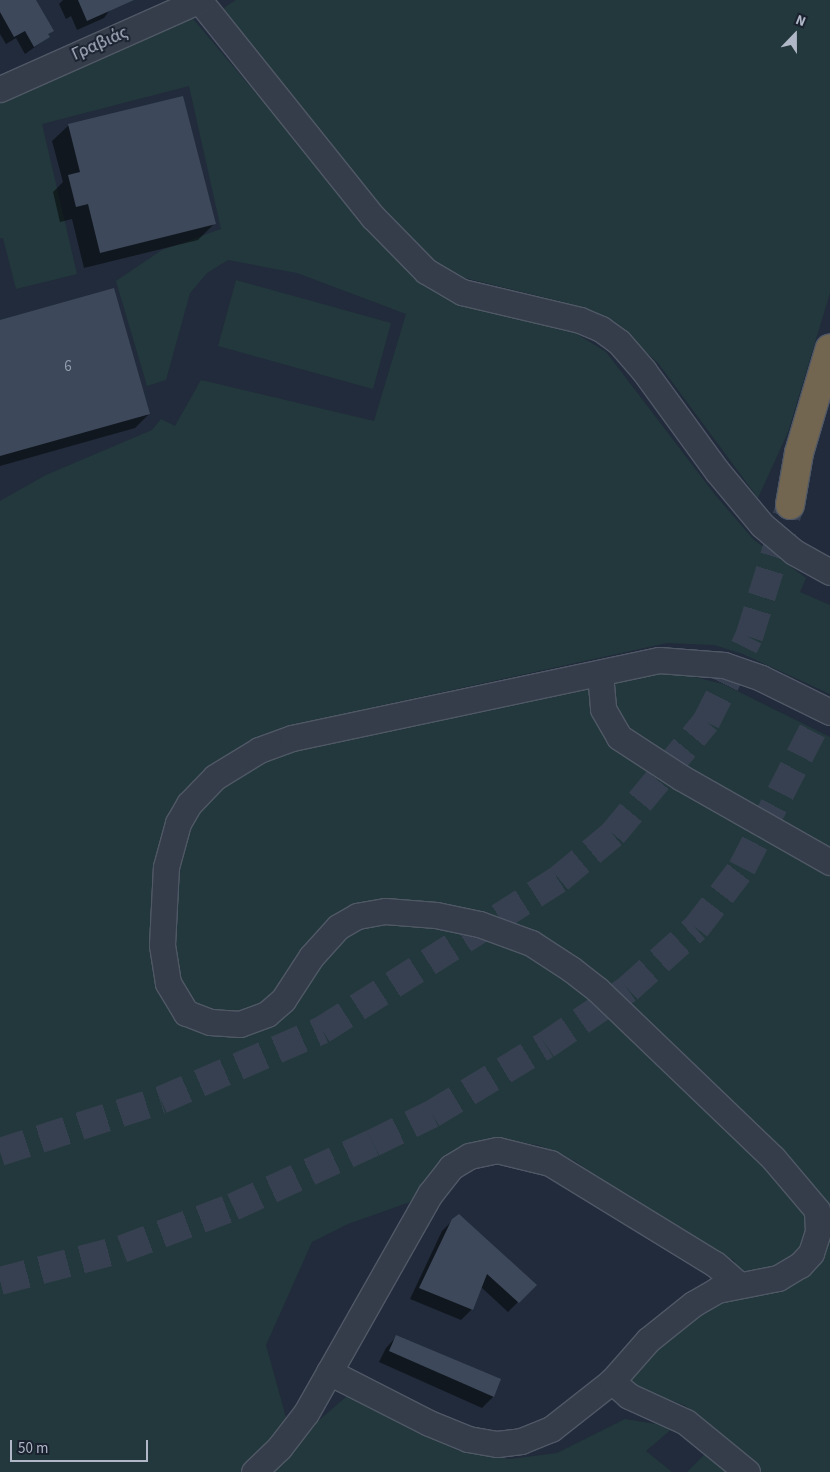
<!DOCTYPE html>
<html>
<head>
<meta charset="utf-8">
<style>
  body { margin:0 }
  #map { position:relative; width:830px; height:1472px; overflow:hidden; background:#212b3b; font-family:"Source Sans 3",sans-serif }
  div>[style] { position:absolute }
  .green>* { inset:0; background:#23383c }
  .shadow>* { inset:0; background:#0007 }
  .building>* { inset:0; background:#3d495b }
  .highway-tunnel>* { height:28px; margin-top:-14px; transform-origin:0; background:repeating-linear-gradient(90deg,#364050 0 28px,transparent 0 42px) }
  .roads { filter:drop-shadow(1px 0 #505866) drop-shadow(-1px 0 #505866) drop-shadow(0 1px #505866) drop-shadow(0 -1px #505866) }
  .minor>* { height:25px; margin:-12.5px; padding:0 12.5px; transform-origin:12.5px; border-radius:12.5px; background:#353d4b }
  .highway>* { height:28px; margin:-14px; padding:0 14px; transform-origin:14px; border-radius:14px; background:#726651 }
  span { translate:-50% -50%; white-space:nowrap; text-align:center; line-height:1.15; -webkit-text-stroke:4px #1a2230; paint-order:stroke }
  .number-label { font-size:15px; color:#939cac }
  .number-label span { -webkit-text-stroke-width:0 }
  .street-label { font-size:18px; color:#b0b8c7 }
  .north { position:absolute; left:770px; top:10px; width:50px; height:50px; -webkit-text-stroke:4px #1a2230; paint-order:stroke; rotate:22deg; font-size:14px; font-weight:700; line-height:20px; text-align:center; color:#b0b8c7 }
  .north::after { content:''; display:block; margin:auto; width:18px; height:22px; background:#b0b8c7; clip-path:polygon(50% 0,100% 100%,50% 72%,0 100%) }
  .scale { position:absolute; left:10px; top:1440px; width:138px; height:22px; box-sizing:border-box; border:2px solid #b0b8c7; border-top:0; padding-left:6px; font-size:15px; line-height:18px; white-space:nowrap; color:#b0b8c7; -webkit-text-stroke:4px #1a2230; paint-order:stroke }
</style>
</head>
<body>
<div id="map">
  <div class="green">
    <i style="clip-path:polygon(236px 0,830px 0,830px 293px,788px 432px,758px 498px,658px 363px,618px 326px,600px 315px,563px 302px,445px 273px,380px 209px,221px 16px,225px 7px)"></i>
    <i style="clip-path:polygon(189px 14px,312px 160px,411px 269px,437px 293px,455px 301px,572px 331px,606px 352px,716px 496px,754px 540px,806px 578px,800px 592px,830px 605px,830px 694px,743px 654px,714px 645px,667px 643px,374px 707px,271px 734px,626px 672px,670px 671px,723px 684px,830px 737px,830px 1472px,754px 1472px,686px 1406px,628px 1384px,642px 1346px,743px 1289px,734px 1260px,691px 1247px,575px 1161px,538px 1145px,505px 1141px,454px 1150px,410px 1202px,348px 1224px,312px 1242px,266px 1345px,293px 1443px,347px 1396px,459px 1451px,510px 1459px,557px 1453px,625px 1419px,674px 1427px,646px 1451px,672px 1472px,0 1472px,0 501px,46px 475px,152px 430px,161px 419px,175px 426px,201px 380px,374px 421px,406px 314px,297px 273px,228px 260px,207px 273px,190px 293px,166px 380px,147px 386px,116px 281px,162px 250px,221px 229px,189px 86px,42px 124px,77px 274px,16px 289px,3px 238px,0 238px,0 98px)"></i>
    <i style="clip-path:polygon(236px 280px,391px 323px,373px 389px,218px 346px)"></i>
    <i style="clip-path:polygon(705px 1454px,726px 1472px,687px 1472px)"></i>
  </div>
  <div class="shadow">
    <i style="clip-path:polygon(0 0,30px 0,49px 37px,25px 54px,16px 38px,6px 44px,0 34px)"></i>
    <i style="clip-path:polygon(63px 0,117px 0,104px 18px,77px 30px,71px 16px,66px 19px,59px 4px)"></i>
    <i style="clip-path:polygon(182px 97px,214px 224px,198px 240px,84px 268px,72px 219px,60px 222px,53px 192px,63px 182px,52px 141px,68px 126px)"></i>
    <i style="clip-path:polygon(0 322px,149px 414px,135px 428px,0 466px)"></i>
    <i style="clip-path:polygon(453px 1220px,535px 1285px,508px 1312px,481px 1287px,472px 1309px,461px 1320px,410px 1299px,442px 1231px)"></i>
    <i style="clip-path:polygon(397px 1336px,499px 1379px,493px 1397px,482px 1408px,379px 1362px,386px 1348px)"></i>
  </div>
  <div class="building">
    <i style="clip-path:polygon(0 0,36px 0,54px 31px,48px 34px,50px 37px,34px 47px,25px 31px,14px 37px,0 12px)"></i>
    <i style="clip-path:polygon(78px 0,134px 0,87px 21px)"></i>
    <i style="clip-path:polygon(183px 96px,216px 224px,100px 253px,88px 204px,76px 207px,68px 175px,80px 172px,68px 124px)"></i>
    <i style="clip-path:polygon(114px 288px,150px 414px,0 456px,0 320px)"></i>
    <i style="clip-path:polygon(459px 1214px,537px 1285px,519px 1303px,487px 1274px,473px 1310px,419px 1288px,452px 1219px)"></i>
    <i style="clip-path:polygon(396px 1335px,501px 1379px,494px 1397px,389px 1351px)"></i>
  </div>
  <div class="highway-tunnel">
    <i style="left:0;top:1152px;width:169px;rotate:-17.9deg"></i>
    <i style="left:161px;top:1100px;width:176px;rotate:-23.5deg"></i>
    <i style="left:322px;top:1030px;width:281px;rotate:-32.5deg"></i>
    <i style="left:559px;top:879px;width:70px;rotate:-39.8deg"></i>
    <i style="left:613px;top:834px;width:146px;rotate:-50.3deg"></i>
    <i style="left:706px;top:722px;width:95px;rotate:-63.2deg"></i>
    <i style="left:749px;top:637px;width:138px;rotate:-72.7deg"></i>
    <i style="left:0;top:1281px;width:126px;rotate:-14.7deg"></i>
    <i style="left:122px;top:1249px;width:119px;rotate:-20.7deg"></i>
    <i style="left:233px;top:1207px;width:154px;rotate:-24.6deg"></i>
    <i style="left:373px;top:1143px;width:66px;rotate:-26.2deg"></i>
    <i style="left:432px;top:1114px;width:133px;rotate:-31.2deg"></i>
    <i style="left:546px;top:1045px;width:99px;rotate:-34.3deg"></i>
    <i style="left:628px;top:989px;width:91px;rotate:-41.9deg"></i>
    <i style="left:696px;top:928px;width:76px;rotate:-52.5deg"></i>
    <i style="left:742px;top:868px;width:192px;rotate:-62.8deg"></i>
  </div>
  <div class="roads">
    <div class="minor">
      <i style="left:199px;top:0;width:278px;rotate:51.3deg"></i>
      <i style="left:373px;top:217px;width:76px;rotate:45.5deg"></i>
      <i style="left:426px;top:271px;width:42px;rotate:30.3deg"></i>
      <i style="left:462px;top:292px;width:121px;rotate:13.3deg"></i>
      <i style="left:580px;top:320px;width:23px;rotate:23deg"></i>
      <i style="left:601px;top:329px;width:22px;rotate:36deg"></i>
      <i style="left:619px;top:342px;width:38px;rotate:49deg"></i>
      <i style="left:644px;top:371px;width:124px;rotate:53.9deg"></i>
      <i style="left:717px;top:471px;width:70px;rotate:50.2deg"></i>
      <i style="left:762px;top:525px;width:42px;rotate:40.2deg"></i>
      <i style="left:794px;top:552px;width:41px;rotate:29.1deg"></i>
      <i style="left:0;top:89px;width:219px;rotate:-24deg"></i>
      <i style="left:600px;top:673px;width:36px;rotate:85deg"></i>
      <i style="left:603px;top:709px;width:32px;rotate:60deg"></i>
      <i style="left:619px;top:737px;width:75px;rotate:33.1deg"></i>
      <i style="left:682px;top:778px;width:170px;rotate:29.6deg"></i>
      <i style="left:329px;top:1372px;width:112px;rotate:27deg"></i>
      <i style="left:429px;top:1423px;width:42px;rotate:22.3deg"></i>
      <i style="left:468px;top:1439px;width:29px;rotate:10deg"></i>
      <i style="left:497px;top:1444px;width:24px;rotate:-7deg"></i>
      <i style="left:521px;top:1441px;width:32px;rotate:-22deg"></i>
      <i style="left:551px;top:1429px;width:78px;rotate:-38.2deg"></i>
      <i style="left:254px;top:1472px;width:35px;rotate:-44deg"></i>
      <i style="left:279px;top:1448px;width:44px;rotate:-52.4deg"></i>
      <i style="left:306px;top:1413px;width:252px;rotate:-60.5deg"></i>
      <i style="left:430px;top:1194px;width:34px;rotate:-52deg"></i>
      <i style="left:451px;top:1167px;width:21px;rotate:-31deg"></i>
      <i style="left:469px;top:1156px;width:29px;rotate:-12deg"></i>
      <i style="left:497px;top:1150px;width:55px;rotate:13.8deg"></i>
      <i style="left:550px;top:1163px;width:193px;rotate:31.5deg"></i>
      <i style="left:715px;top:1264px;width:32px;rotate:41deg"></i>
      <i style="left:747px;top:1472px;width:79px;rotate:-140.7deg"></i>
      <i style="left:686px;top:1422px;width:63px;rotate:-155.5deg"></i>
      <i style="left:629px;top:1396px;width:23px;rotate:-139deg"></i>
      <i style="left:612px;top:1381px;width:55px;rotate:-48.7deg"></i>
      <i style="left:648px;top:1340px;width:58px;rotate:-38.7deg"></i>
      <i style="left:693px;top:1304px;width:28px;rotate:-30deg"></i>
      <i style="left:717px;top:1290px;width:62px;rotate:-11.1deg"></i>
      <i style="left:778px;top:1278px;width:26px;rotate:-31deg"></i>
      <i style="left:800px;top:1265px;width:16px;rotate:-47deg"></i>
      <i style="left:811px;top:1253px;width:23px;rotate:-72deg"></i>
      <i style="left:818px;top:1231px;width:21px;rotate:-93deg"></i>
      <i style="left:817px;top:1210px;width:68px;rotate:-130.2deg"></i>
      <i style="left:773px;top:1158px;width:243px;rotate:-136.2deg"></i>
      <i style="left:598px;top:990px;width:34px;rotate:-142deg"></i>
      <i style="left:571px;top:969px;width:48px;rotate:-147deg"></i>
      <i style="left:531px;top:943px;width:55px;rotate:-159.9deg"></i>
      <i style="left:479px;top:924px;width:44px;rotate:-168.2deg"></i>
      <i style="left:436px;top:915px;width:51px;rotate:-175.5deg"></i>
      <i style="left:385px;top:911px;width:28px;rotate:170deg"></i>
      <i style="left:357px;top:916px;width:22px;rotate:150deg"></i>
      <i style="left:338px;top:927px;width:40px;rotate:132deg"></i>
      <i style="left:311px;top:957px;width:51px;rotate:123.1deg"></i>
      <i style="left:283px;top:1000px;width:21px;rotate:139deg"></i>
      <i style="left:267px;top:1014px;width:29px;rotate:160deg"></i>
      <i style="left:240px;top:1024px;width:30px;rotate:-176deg"></i>
      <i style="left:210px;top:1022px;width:26px;rotate:-159deg"></i>
      <i style="left:186px;top:1013px;width:35px;rotate:-121deg"></i>
      <i style="left:168px;top:983px;width:38px;rotate:-99deg"></i>
      <i style="left:162px;top:945px;width:78px;rotate:-87.1deg"></i>
      <i style="left:166px;top:867px;width:46px;rotate:-74.7deg"></i>
      <i style="left:178px;top:823px;width:22px;rotate:-60deg"></i>
      <i style="left:189px;top:804px;width:37px;rotate:-46deg"></i>
      <i style="left:215px;top:777px;width:52px;rotate:-31.5deg"></i>
      <i style="left:259px;top:750px;width:35px;rotate:-20deg"></i>
      <i style="left:292px;top:738px;width:375px;rotate:-12deg"></i>
      <i style="left:659px;top:660px;width:65px;rotate:4.4deg"></i>
      <i style="left:724px;top:665px;width:39px;rotate:19deg"></i>
      <i style="left:761px;top:678px;width:77px;rotate:26.2deg"></i>
    </div>
    <div class="highway">
      <i style="left:790px;top:505px;width:53px;rotate:-80.2deg"></i>
      <i style="left:799px;top:453px;width:109px;rotate:-73.6deg"></i>
    </div>
  </div>
  <div class="number-label">
    <span style="left:68px;top:367px">6</span>
  </div>
  <div class="street-label">
    <span style="left:100px;top:44px;rotate:-24deg">Γραβιάς</span>
  </div>
  <div class="north">N</div>
  <div class="scale">50 m</div>
</div>
</body>
</html>
